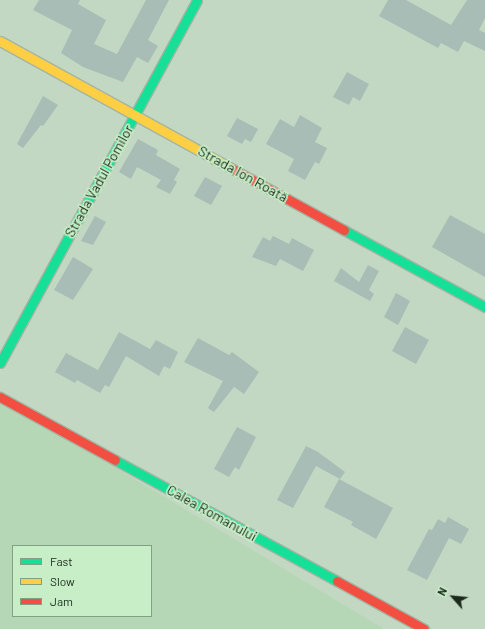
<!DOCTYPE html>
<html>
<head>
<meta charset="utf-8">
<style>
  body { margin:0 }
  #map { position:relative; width:485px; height:629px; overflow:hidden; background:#c3d8c3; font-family:Barlow,sans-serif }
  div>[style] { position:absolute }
  .built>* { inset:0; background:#b6d7b6 }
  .building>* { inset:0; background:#a7bdb5 }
  .roads { filter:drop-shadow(1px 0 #a3b4a3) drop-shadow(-1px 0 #a3b4a3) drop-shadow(0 1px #a3b4a3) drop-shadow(0 -1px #a3b4a3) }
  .fast>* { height:9px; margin:-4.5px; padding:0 4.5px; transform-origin:4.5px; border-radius:4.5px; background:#16e098 }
  .slow>* { height:9px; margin:-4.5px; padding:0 4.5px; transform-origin:4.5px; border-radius:4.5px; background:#ffcf43 }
  .jam>* { height:9px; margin:-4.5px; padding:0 4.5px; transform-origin:4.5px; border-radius:4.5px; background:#f24e42 }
  span { translate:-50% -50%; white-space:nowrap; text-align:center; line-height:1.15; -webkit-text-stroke:3.5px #c7eec7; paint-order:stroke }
  .street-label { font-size:14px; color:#1b2a1b }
  .legend { position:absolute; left:12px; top:545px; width:140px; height:72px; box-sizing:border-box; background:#c7eec7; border:1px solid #82a082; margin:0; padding:5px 7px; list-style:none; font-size:12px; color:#1b2a1b }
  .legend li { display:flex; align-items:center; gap:8px; height:20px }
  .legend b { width:20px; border:1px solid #82a082 }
  .north { position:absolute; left:433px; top:577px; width:40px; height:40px; -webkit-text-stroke:3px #c7eec7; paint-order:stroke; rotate:297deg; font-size:11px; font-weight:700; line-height:16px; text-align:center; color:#1b2a1b }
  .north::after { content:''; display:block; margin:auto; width:14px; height:18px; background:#1b2a1b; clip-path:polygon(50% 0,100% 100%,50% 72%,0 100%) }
</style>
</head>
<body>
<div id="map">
  <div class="built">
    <i style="clip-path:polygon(evenodd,0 398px,384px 629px,0 629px,0 398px,13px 546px,151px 546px,151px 616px,13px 616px,13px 546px)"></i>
  </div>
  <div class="building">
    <i style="clip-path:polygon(39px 0,80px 0,78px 4px,106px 20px,94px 44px,117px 54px,146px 0,169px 0,148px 40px,158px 46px,148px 63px,137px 57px,123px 82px,83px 67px,61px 53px,72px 30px,33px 10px)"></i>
    <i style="clip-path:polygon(388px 0,406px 0,451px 25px,467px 0,485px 0,485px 18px,479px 30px,485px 33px,485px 51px,464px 41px,458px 52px,441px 43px,438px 48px,379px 16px)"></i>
    <i style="clip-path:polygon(347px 72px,369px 84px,360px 101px,353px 97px,349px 105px,333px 97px)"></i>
    <i style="clip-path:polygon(43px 96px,58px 105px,43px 126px,41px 125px,23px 148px,17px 144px)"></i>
    <i style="clip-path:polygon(300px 115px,322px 128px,315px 142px,327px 148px,319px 164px,315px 162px,305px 180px,288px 171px,294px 159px,266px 144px,280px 119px,294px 127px)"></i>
    <i style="clip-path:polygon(237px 118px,258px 129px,251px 142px,245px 139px,242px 144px,227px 136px)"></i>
    <i style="clip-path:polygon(138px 139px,158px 150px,156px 155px,180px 169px,174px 180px,177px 182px,170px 194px,156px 187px,161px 180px,137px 167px,131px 179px,119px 172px)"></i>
    <i style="clip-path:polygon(205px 177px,222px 186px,211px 205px,194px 196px)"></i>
    <i style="clip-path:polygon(450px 215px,485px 234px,485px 277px,432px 247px)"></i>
    <i style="clip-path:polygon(95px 216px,106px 222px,93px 245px,81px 241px)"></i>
    <i style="clip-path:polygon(273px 236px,289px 244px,292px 238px,314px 250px,303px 271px,280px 259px,276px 266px,252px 257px,263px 237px,270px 241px)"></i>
    <i style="clip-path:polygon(73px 257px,93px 269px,73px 300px,54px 290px)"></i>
    <i style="clip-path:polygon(368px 265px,379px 271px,369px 290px,374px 294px,370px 301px,334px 281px,341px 268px,359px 282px)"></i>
    <i style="clip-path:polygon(396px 293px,410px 301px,398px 325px,384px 317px)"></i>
    <i style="clip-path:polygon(405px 327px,429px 340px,416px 364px,392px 351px)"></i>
    <i style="clip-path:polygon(119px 332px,150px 349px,156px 340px,178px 352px,170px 369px,164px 366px,159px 376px,126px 356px,109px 387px,105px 385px,100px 393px,77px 380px,75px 383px,55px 372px,66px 353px,98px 370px)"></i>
    <i style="clip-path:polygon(198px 338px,229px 355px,232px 352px,259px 372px,244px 394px,234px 387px,214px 412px,208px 408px,223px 381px,184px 362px)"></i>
    <i style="clip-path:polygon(237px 427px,256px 437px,239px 470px,235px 467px,229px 477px,214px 469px)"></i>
    <i style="clip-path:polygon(306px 446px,318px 452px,345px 472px,340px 479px,316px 466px,293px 508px,277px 500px)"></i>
    <i style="clip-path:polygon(339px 479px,393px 508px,376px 539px,351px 525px,353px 522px,324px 507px)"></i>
    <i style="clip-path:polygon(448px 517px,469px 529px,461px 544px,449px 538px,427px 580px,407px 570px,429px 529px,432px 530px,438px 519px,445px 523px)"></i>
  </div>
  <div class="roads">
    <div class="fast">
      <i style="left:344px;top:230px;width:161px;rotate:28.6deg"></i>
      <i style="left:0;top:363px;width:413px;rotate:-61.5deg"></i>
      <i style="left:115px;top:460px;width:253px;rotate:28.6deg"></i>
    </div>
    <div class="slow">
      <i style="left:0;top:41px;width:264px;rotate:28.8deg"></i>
    </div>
    <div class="jam">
      <i style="left:231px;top:168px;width:129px;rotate:28.8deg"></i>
      <i style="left:0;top:397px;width:131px;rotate:28.7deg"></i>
      <i style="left:337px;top:581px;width:99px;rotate:28.9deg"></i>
    </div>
  </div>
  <div class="street-label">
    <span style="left:243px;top:174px;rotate:29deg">Strada Ion Roată</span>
    <span style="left:99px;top:181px;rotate:-61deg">Strada Vadul Pomilor</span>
    <span style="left:212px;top:513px;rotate:29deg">Calea Romanului</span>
  </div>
  <ul class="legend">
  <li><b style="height:5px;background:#16e098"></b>Fast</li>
  <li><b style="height:5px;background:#ffcf43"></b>Slow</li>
  <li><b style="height:5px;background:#f24e42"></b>Jam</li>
  </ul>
  <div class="north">N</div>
</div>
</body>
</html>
